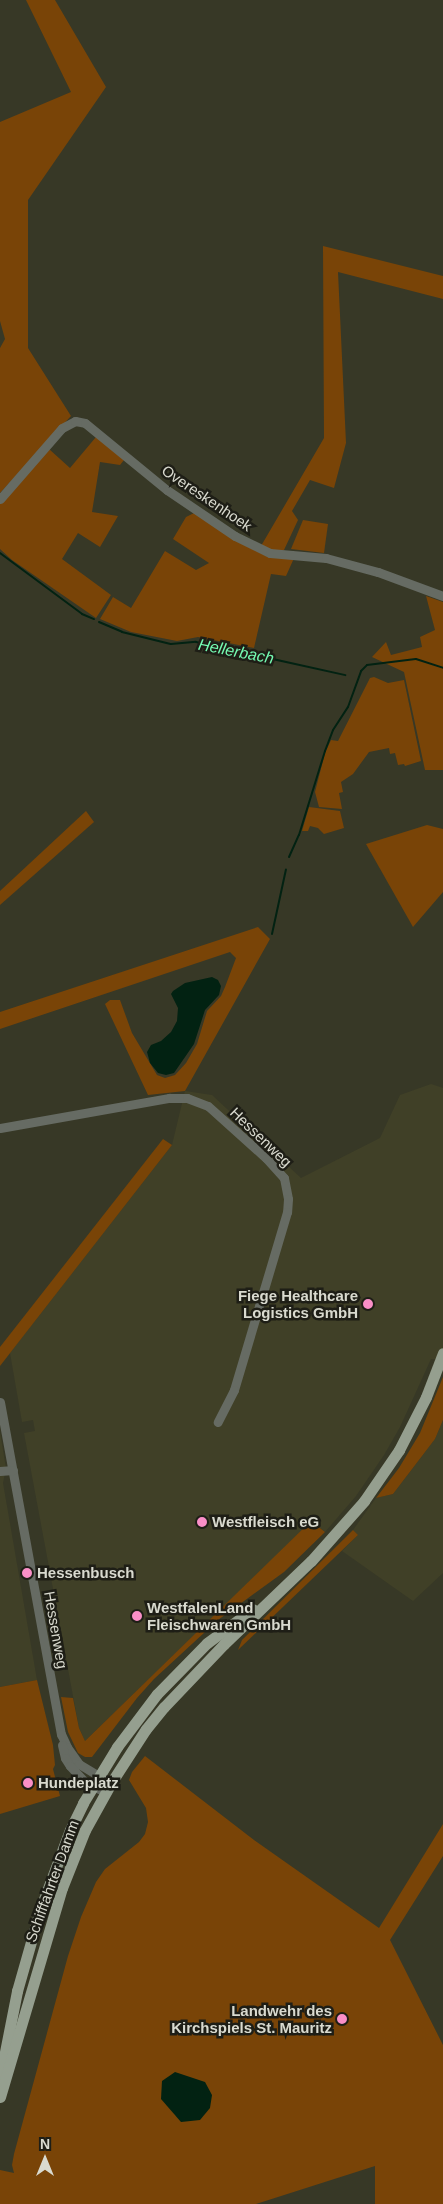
<!DOCTYPE html>
<html>
<head>
<meta charset="utf-8">
<style>
  body { margin:0 }
  #map { position:relative; width:443px; height:2204px; overflow:hidden; background:#373826; font-family:Arial,sans-serif }
  div>[style] { position:absolute }
  .built>* { inset:0; background:#404027 }
  .green>* { inset:0; background:#794407 }
  .water>* { inset:0; background:#022212 }
  .stream>* { height:2px; margin:-1px; padding:0 1px; transform-origin:1px; border-radius:1px; background:#022212 }
  .minor>* { height:9px; margin:-4.5px; padding:0 4.5px; transform-origin:4.5px; border-radius:4.5px; background:#666b63 }
  .major>* { height:11px; margin:-5.5px; padding:0 5.5px; transform-origin:5.5px; border-radius:5.5px; background:#959f8f }
  .dots>* { width:14px; height:14px; translate:-50% -50%; box-sizing:border-box; border:2px solid #1e1e16; border-radius:50% }
  span { translate:-50% -50%; white-space:nowrap; text-align:center; line-height:1.15; -webkit-text-stroke:5px #1e1e16; paint-order:stroke }
  .street-label { font-size:15px; color:#d9dacf }
  .poi-label { font-size:15px; color:#d9dacf; font-weight:700 }
  .right { translate:-100% -50%; text-align:right }
  .left { translate:0 -50%; text-align:left }
  .water-label { font-size:16px; color:#75fbb2; font-style:italic }
  .north { position:absolute; left:20px; top:2134px; width:50px; height:50px; -webkit-text-stroke:4px #1e1e16; paint-order:stroke; rotate:0deg; font-size:14px; font-weight:700; line-height:20px; text-align:center; color:#d9dacf }
  .north::after { content:''; display:block; margin:auto; width:18px; height:22px; background:#d9dacf; clip-path:polygon(50% 0,100% 100%,50% 72%,0 100%) }
</style>
</head>
<body>
<div id="map">
  <div class="built">
    <i style="clip-path:polygon(431px 1084px,443px 1088px,443px 1360px,431px 1359px,400px 1427px,384px 1455px,356px 1496px,325px 1532px,312px 1521px,85px 1741px,79px 1728px,24px 1433px,35px 1431px,33px 1420px,22px 1422px,10px 1353px,172px 1145px,185px 1091px,212px 1095px,301px 1178px,380px 1138px,400px 1095px)"></i>
    <i style="clip-path:polygon(443px 1420px,443px 1573px,413px 1601px,342px 1551px,358px 1535px,353px 1530px,376px 1498px,393px 1494px,435px 1439px)"></i>
    <i style="clip-path:polygon(0 1432px,6px 1468px,3px 1483px,37px 1680px,0 1687px)"></i>
  </div>
  <div class="green">
    <i style="clip-path:polygon(26px 0,55px 0,106px 87px,28px 200px,28px 348px,71px 416px,0 493px,0 348px,5px 339px,0 321px,0 122px,71px 92px)"></i>
    <i style="clip-path:polygon(323px 246px,443px 276px,443px 299px,338px 272px,346px 443px,334px 488px,310px 480px,292px 511px,298px 520px,284px 550px,271px 551px,261px 546px,324px 438px)"></i>
    <i style="clip-path:polygon(96px 437px,124px 460px,120px 465px,100px 462px,92px 512px,118px 516px,100px 547px,78px 533px,62px 559px,111px 595px,96px 618px,12px 560px,0 549px,0 503px,49px 449px,70px 468px)"></i>
    <i style="clip-path:polygon(196px 512px,233px 538px,295px 556px,286px 576px,271px 574px,254px 648px,198px 637px,177px 641px,131px 632px,100px 619px,113px 597px,131px 608px,165px 551px,196px 570px,209px 563px,173px 539px,186px 517px)"></i>
    <i style="clip-path:polygon(303px 520px,328px 524px,324px 553px,291px 549px)"></i>
    <i style="clip-path:polygon(426px 596px,443px 602px,443px 770px,425px 770px,404px 672px,372px 657px,386px 642px,391px 655px,422px 647px,420px 637px,435px 630px)"></i>
    <i style="clip-path:polygon(374px 677px,388px 683px,404px 680px,421px 761px,405px 766px,404px 764px,398px 765px,395px 753px,390px 754px,389px 748px,369px 752px,353px 774px,341px 782px,343px 792px,339px 793px,342px 809px,319px 807px,315px 792px,325px 753px,331px 740px,338px 741px,370px 678px)"></i>
    <i style="clip-path:polygon(309px 807px,340px 811px,344px 828px,324px 834px,318px 828px,310px 826px,308px 831px,302px 831px)"></i>
    <i style="clip-path:polygon(86px 811px,94px 822px,0 905px,0 891px)"></i>
    <i style="clip-path:polygon(427px 825px,443px 829px,443px 892px,413px 927px,366px 844px)"></i>
    <i style="clip-path:polygon(258px 927px,270px 939px,185px 1091px,148px 1095px,105px 1004px,110px 1000px,120px 1000px,132px 1033px,157px 1075px,165px 1078px,175px 1075px,186px 1063px,197px 1044px,207px 1011px,221px 996px,225px 987px,236px 958px,230px 952px,0 1029px,0 1012px)"></i>
    <i style="clip-path:polygon(163px 1139px,172px 1145px,0 1366px,0 1347px)"></i>
    <i style="clip-path:polygon(443px 1377px,443px 1420px,435px 1439px,393px 1494px,376px 1498px,399px 1468px,420px 1433px)"></i>
    <i style="clip-path:polygon(311px 1521px,325px 1532px,284px 1572px,218px 1620px,154px 1679px,137px 1698px,92px 1757px,85px 1757px,78px 1753px,68px 1732px,61px 1697px,73px 1698px,79px 1728px,85px 1741px)"></i>
    <i style="clip-path:polygon(353px 1530px,358px 1535px,238px 1650px,242px 1640px)"></i>
    <i style="clip-path:polygon(37px 1680px,53px 1745px,55px 1765px,53px 1769px,60px 1796px,0 1814px,0 1687px)"></i>
    <i style="clip-path:polygon(145px 1756px,254px 1840px,379px 1928px,443px 1824px,443px 1856px,390px 1940px,443px 2045px,443px 2204px,375px 2204px,375px 2166px,256px 2204px,0 2204px,0 2170px,14px 2173px,12px 2165px,14px 2154px,68px 1956px,81px 1917px,96px 1882px,105px 1869px,139px 1842px,145px 1834px,148px 1822px,146px 1808px,129px 1780px,132px 1772px)"></i>
  </div>
  <div class="water">
    <i style="clip-path:polygon(212px 977px,218px 980px,221px 986px,219px 995px,205px 1010px,194px 1044px,174px 1073px,166px 1075px,158px 1073px,150px 1063px,147px 1052px,151px 1045px,161px 1041px,171px 1032px,177px 1021px,178px 1008px,171px 994px,173px 991px,185px 983px)"></i>
    <i style="clip-path:polygon(175px 2072px,205px 2082px,212px 2095px,210px 2108px,200px 2120px,181px 2122px,161px 2099px,162px 2081px)"></i>
  </div>
  <div class="stream">
    <i style="left:0;top:553px;width:102px;rotate:36.6deg"></i>
    <i style="left:82px;top:614px;width:13px;rotate:23deg"></i>
    <i style="left:99px;top:622px;width:25px;rotate:23deg"></i>
    <i style="left:122px;top:632px;width:50px;rotate:13.8deg"></i>
    <i style="left:171px;top:644px;width:25px;rotate:-5deg"></i>
    <i style="left:196px;top:642px;width:153px;rotate:12.5deg"></i>
    <i style="left:289px;top:857px;width:24px;rotate:-66deg"></i>
    <i style="left:299px;top:835px;width:88px;rotate:-72.8deg"></i>
    <i style="left:325px;top:751px;width:22px;rotate:-69deg"></i>
    <i style="left:333px;top:730px;width:27px;rotate:-57deg"></i>
    <i style="left:348px;top:707px;width:38px;rotate:-70deg"></i>
    <i style="left:361px;top:671px;width:8px;rotate:-45deg"></i>
    <i style="left:367px;top:665px;width:49px;rotate:-7deg"></i>
    <i style="left:416px;top:659px;width:28px;rotate:18deg"></i>
    <i style="left:272px;top:934px;width:66px;rotate:-77.8deg"></i>
  </div>
  <div class="minor">
    <i style="left:0;top:499px;width:94px;rotate:-48.9deg"></i>
    <i style="left:62px;top:428px;width:15px;rotate:-28deg"></i>
    <i style="left:75px;top:421px;width:10px;rotate:11deg"></i>
    <i style="left:85px;top:423px;width:106px;rotate:39.3deg"></i>
    <i style="left:167px;top:490px;width:82px;rotate:34.1deg"></i>
    <i style="left:235px;top:536px;width:39px;rotate:26deg"></i>
    <i style="left:270px;top:553px;width:56px;rotate:5.1deg"></i>
    <i style="left:326px;top:558px;width:54px;rotate:15.1deg"></i>
    <i style="left:378px;top:572px;width:69px;rotate:20.3deg"></i>
    <i style="left:0;top:1128px;width:172px;rotate:-10.1deg"></i>
    <i style="left:169px;top:1098px;width:18px"></i>
    <i style="left:187px;top:1098px;width:22px;rotate:21deg"></i>
    <i style="left:208px;top:1106px;width:78px;rotate:41.9deg"></i>
    <i style="left:266px;top:1158px;width:27px;rotate:48deg"></i>
    <i style="left:284px;top:1178px;width:21px;rotate:79deg"></i>
    <i style="left:288px;top:1199px;width:13px;rotate:94deg"></i>
    <i style="left:287px;top:1212px;width:186px;rotate:106.6deg"></i>
    <i style="left:234px;top:1390px;width:36px;rotate:117deg"></i>
    <i style="left:0;top:1402px;width:338px;rotate:79.6deg"></i>
    <i style="left:61px;top:1734px;width:14px;rotate:65deg"></i>
    <i style="left:67px;top:1747px;width:21px;rotate:55deg"></i>
    <i style="left:79px;top:1764px;width:37px;rotate:31deg"></i>
    <i style="left:0;top:1471px;width:13px;rotate:-4deg"></i>
    <i style="left:62px;top:1745px;width:13px;rotate:77deg"></i>
    <i style="left:65px;top:1758px;width:9px;rotate:58deg"></i>
    <i style="left:70px;top:1766px;width:21px;rotate:47deg"></i>
    <i style="left:84px;top:1781px;width:24px;rotate:28deg"></i>
  </div>
  <div class="major">
    <i style="left:0;top:2077px;width:88px;rotate:-78.8deg"></i>
    <i style="left:17px;top:1991px;width:87px;rotate:-74.1deg"></i>
    <i style="left:41px;top:1907px;width:82px;rotate:-69.4deg"></i>
    <i style="left:70px;top:1830px;width:30px;rotate:-64deg"></i>
    <i style="left:83px;top:1803px;width:66px;rotate:-58.7deg"></i>
    <i style="left:117px;top:1747px;width:66px;rotate:-53deg"></i>
    <i style="left:157px;top:1694px;width:71px;rotate:-45.6deg"></i>
    <i style="left:207px;top:1643px;width:57px;rotate:-36.5deg"></i>
    <i style="left:0;top:2097px;width:218px;rotate:-73.5deg"></i>
    <i style="left:62px;top:1888px;width:62px;rotate:-68.4deg"></i>
    <i style="left:85px;top:1830px;width:54px;rotate:-61deg"></i>
    <i style="left:111px;top:1783px;width:64px;rotate:-57.1deg"></i>
    <i style="left:146px;top:1729px;width:28px;rotate:-51deg"></i>
    <i style="left:164px;top:1707px;width:87px;rotate:-46.4deg"></i>
    <i style="left:224px;top:1644px;width:120px;rotate:-43.7deg"></i>
    <i style="left:311px;top:1561px;width:80px;rotate:-48.5deg"></i>
    <i style="left:364px;top:1501px;width:62px;rotate:-55.5deg"></i>
    <i style="left:399px;top:1450px;width:59px;rotate:-63deg"></i>
    <i style="left:426px;top:1397px;width:47px;rotate:-68.9deg"></i>
  </div>
  <div class="dots">
    <i style="left:368px;top:1304px;background:#fa8fc7"></i>
    <i style="left:202px;top:1522px;background:#fa8fc7"></i>
    <i style="left:27px;top:1573px;background:#fa8fc7"></i>
    <i style="left:137px;top:1616px;background:#fa8fc7"></i>
    <i style="left:28px;top:1783px;background:#fa8fc7"></i>
    <i style="left:342px;top:2019px;background:#fa8fc7"></i>
  </div>
  <div class="street-label">
    <span style="left:207px;top:498px;rotate:34deg">Overeskenhoek</span>
    <span style="left:261px;top:1137px;rotate:44deg">Hessenweg</span>
    <span style="left:56px;top:1630px;rotate:80deg">Hessenweg</span>
    <span style="left:52px;top:1881px;rotate:-70deg">Schifffahrter Damm</span>
  </div>
  <div class="poi-label">
    <span class="right" style="left:358px;top:1304px">Fiege Healthcare<br>Logistics GmbH</span>
    <span class="left" style="left:212px;top:1522px">Westfleisch eG</span>
    <span class="left" style="left:37px;top:1573px">Hessenbusch</span>
    <span class="left" style="left:147px;top:1616px">WestfalenLand<br>Fleischwaren GmbH</span>
    <span class="left" style="left:38px;top:1783px">Hundeplatz</span>
    <span class="right" style="left:332px;top:2019px">Landwehr des<br>Kirchspiels St. Mauritz</span>
  </div>
  <div class="water-label">
    <span style="left:236px;top:652px;rotate:11deg">Hellerbach</span>
  </div>
  <div class="north">N</div>
</div>
</body>
</html>
